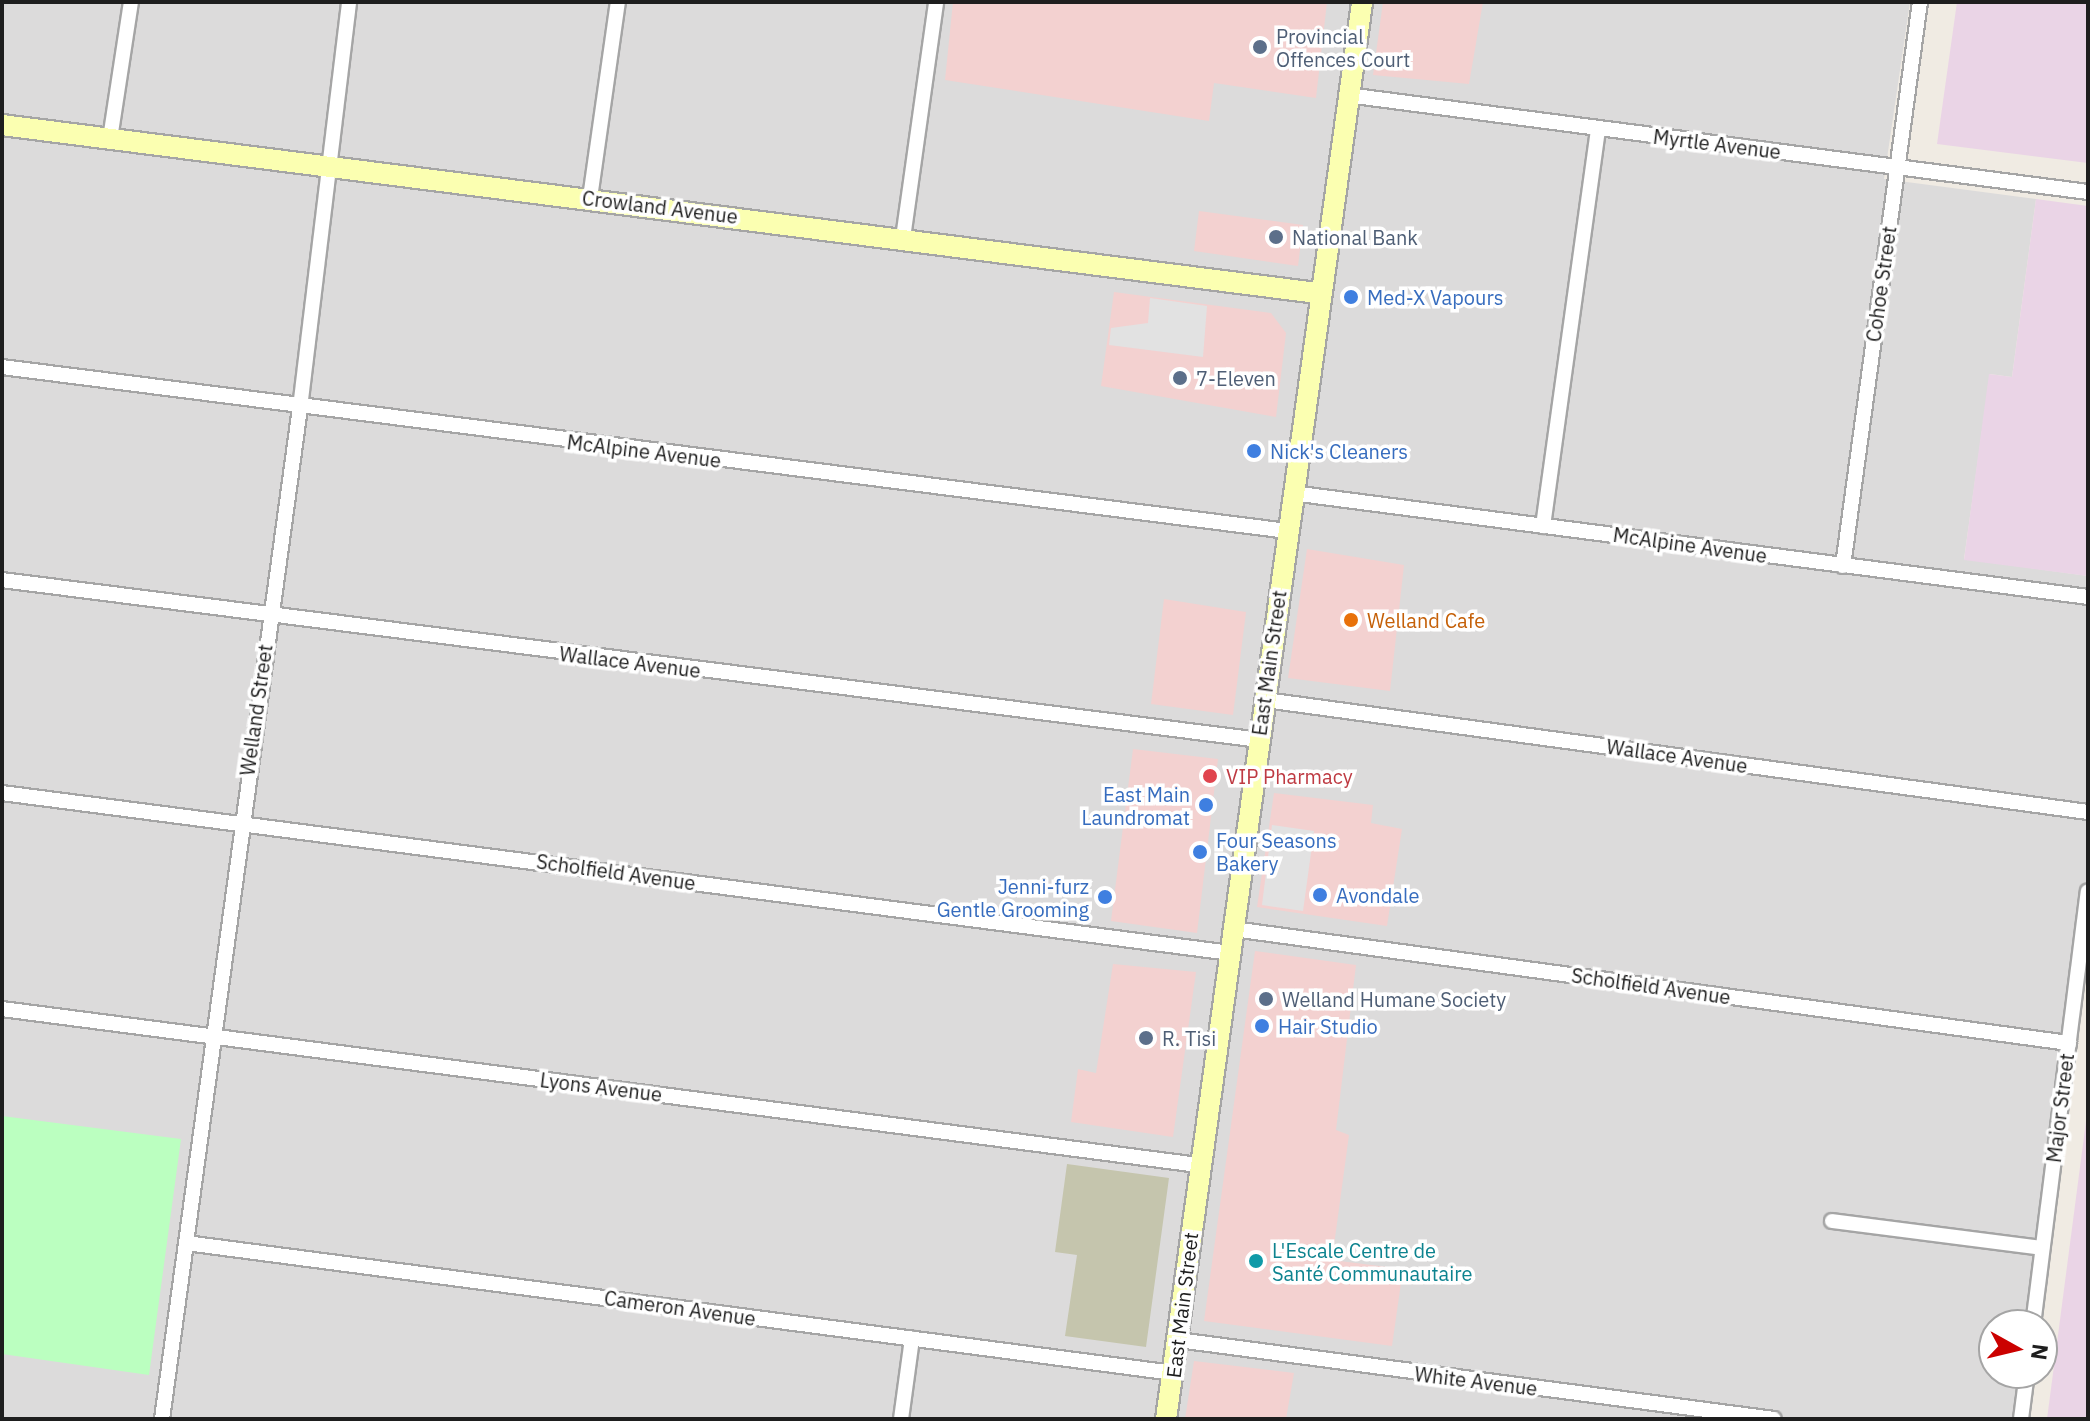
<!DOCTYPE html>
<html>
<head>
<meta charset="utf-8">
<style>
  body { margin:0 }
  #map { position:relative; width:2090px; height:1421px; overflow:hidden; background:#f0ebe3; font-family:"IBM Plex Sans",sans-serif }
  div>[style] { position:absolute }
  .residential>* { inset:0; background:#dcdbdb }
  .commercial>* { inset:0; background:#f3d1d0 }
  .industrial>* { inset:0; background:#ead4e6 }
  .construction>* { inset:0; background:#c5c5ad }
  .park>* { inset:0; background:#bbffc0 }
  .parking>* { inset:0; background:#e2e2e2 }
  .roads { filter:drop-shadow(2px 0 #a5a5a5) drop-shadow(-2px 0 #a5a5a5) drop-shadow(0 2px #a5a5a5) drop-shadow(0 -2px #a5a5a5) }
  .minor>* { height:14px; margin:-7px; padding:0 7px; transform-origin:7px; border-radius:7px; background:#fff }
  .secondary>* { height:20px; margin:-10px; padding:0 10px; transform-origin:10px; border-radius:10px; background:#fbffb1 }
  .dots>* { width:22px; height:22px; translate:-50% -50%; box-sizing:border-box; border:4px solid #fff; border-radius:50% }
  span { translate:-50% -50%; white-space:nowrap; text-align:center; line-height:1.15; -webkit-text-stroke:7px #fff; paint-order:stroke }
  .service-label { font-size:20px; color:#4e5e75 }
  .left { translate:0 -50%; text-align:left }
  .street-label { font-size:20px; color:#1e1e1e }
  .shop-label { font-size:20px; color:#366cbe }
  .right { translate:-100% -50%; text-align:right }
  .food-label { font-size:20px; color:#c56008 }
  .health-label { font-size:20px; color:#be3a42 }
  .culture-label { font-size:20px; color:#0d838f }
  .frame { position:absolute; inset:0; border:4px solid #1e1e1e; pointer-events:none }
  .north { position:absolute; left:1978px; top:1309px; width:80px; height:80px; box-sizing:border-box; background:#fff; border:2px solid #a5a5a5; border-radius:50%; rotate:98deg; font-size:22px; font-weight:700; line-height:32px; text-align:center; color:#1e1e1e }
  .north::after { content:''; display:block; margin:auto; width:28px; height:36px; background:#cb0100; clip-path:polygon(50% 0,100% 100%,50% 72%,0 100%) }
</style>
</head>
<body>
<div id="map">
  <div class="residential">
    <i style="clip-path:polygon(2px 2px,1910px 2px,1884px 179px,2036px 199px,2012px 377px,1990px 374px,1964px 559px,2088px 576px,2088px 890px,2033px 1325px,1994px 1325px,1994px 1373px,2026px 1373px,2021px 1419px,2px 1419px)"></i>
  </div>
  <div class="commercial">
    <i style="clip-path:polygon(953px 2px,1327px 2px,1316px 98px,1214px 83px,1209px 121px,945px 80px)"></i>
    <i style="clip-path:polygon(1383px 2px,1483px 2px,1469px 84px,1373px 75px)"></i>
    <i style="clip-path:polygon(1199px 211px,1303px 225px,1298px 266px,1194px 251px)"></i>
    <i style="clip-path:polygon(1114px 292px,1271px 313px,1286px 333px,1276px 417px,1101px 386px)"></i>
    <i style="clip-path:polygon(1307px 549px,1404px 565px,1390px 691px,1288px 678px)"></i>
    <i style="clip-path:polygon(1164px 599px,1246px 612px,1233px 715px,1151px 704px)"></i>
    <i style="clip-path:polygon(1133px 749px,1218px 759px,1197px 933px,1111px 921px)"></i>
    <i style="clip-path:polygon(1274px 793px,1373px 805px,1371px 823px,1402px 829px,1387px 926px,1257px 907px)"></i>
    <i style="clip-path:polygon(1255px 951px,1356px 965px,1336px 1130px,1349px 1135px,1332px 1260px,1403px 1269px,1392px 1346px,1204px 1321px)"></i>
    <i style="clip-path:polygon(1113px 964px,1196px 972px,1173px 1137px,1071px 1122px,1078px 1069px,1096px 1073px)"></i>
    <i style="clip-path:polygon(1194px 1361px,1294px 1373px,1286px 1419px,1185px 1419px)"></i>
  </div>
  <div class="industrial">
    <i style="clip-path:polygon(1957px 2px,2088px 2px,2088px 163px,1937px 144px)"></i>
    <i style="clip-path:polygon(2036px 199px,2088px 206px,2088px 576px,1964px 560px,1989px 374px,2012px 377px)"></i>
    <i style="clip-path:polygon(2088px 1106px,2088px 1419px,2047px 1419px)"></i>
  </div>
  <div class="construction">
    <i style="clip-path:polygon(1067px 1164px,1169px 1178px,1146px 1347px,1065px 1336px,1077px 1255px,1055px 1252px)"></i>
  </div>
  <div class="park">
    <i style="clip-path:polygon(2px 1116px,181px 1139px,149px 1375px,2px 1354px)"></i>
  </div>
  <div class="parking">
    <i style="clip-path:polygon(1150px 298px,1207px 306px,1203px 357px,1109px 345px,1111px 328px,1148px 323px)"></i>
    <i style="clip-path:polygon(1272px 825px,1314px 831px,1303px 911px,1262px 905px)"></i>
  </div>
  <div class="roads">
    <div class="minor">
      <i style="left:1347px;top:95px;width:747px;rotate:7.46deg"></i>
      <i style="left:110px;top:139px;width:139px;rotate:-81.3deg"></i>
      <i style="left:590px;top:198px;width:198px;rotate:-81.9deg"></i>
      <i style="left:903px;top:238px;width:238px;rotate:-82deg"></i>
      <i style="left:2px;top:367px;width:1295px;rotate:7.27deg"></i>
      <i style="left:1292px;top:493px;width:803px;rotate:7.44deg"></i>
      <i style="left:1543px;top:526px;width:401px;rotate:-82.1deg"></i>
      <i style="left:1843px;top:566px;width:569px;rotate:-82.23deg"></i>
      <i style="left:2px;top:580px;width:1267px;rotate:7.25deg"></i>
      <i style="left:1265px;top:700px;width:831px;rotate:7.75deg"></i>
      <i style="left:2px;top:793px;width:1238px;rotate:7.42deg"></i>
      <i style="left:1233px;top:929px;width:844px;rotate:7.77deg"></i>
      <i style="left:2px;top:1009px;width:1207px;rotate:7.43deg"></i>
      <i style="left:1832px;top:1221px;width:212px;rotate:7.3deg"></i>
      <i style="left:186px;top:1243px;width:996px;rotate:7.5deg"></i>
      <i style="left:2033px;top:1325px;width:437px;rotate:-82.8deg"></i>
      <i style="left:1178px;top:1340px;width:601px;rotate:7.55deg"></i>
      <i style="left:162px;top:1419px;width:1020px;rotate:-82.23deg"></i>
      <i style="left:300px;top:408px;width:409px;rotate:-83.1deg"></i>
      <i style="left:901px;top:1419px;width:81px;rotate:-82.2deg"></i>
      <i style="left:2021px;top:1419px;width:46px;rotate:-82.6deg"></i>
    </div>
    <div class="secondary">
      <i style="left:2px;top:125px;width:1327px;rotate:7.28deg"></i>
      <i style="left:1166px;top:1419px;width:1430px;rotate:-82.12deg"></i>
    </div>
  </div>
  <div class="dots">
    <i style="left:1260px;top:47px;background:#5c6f8a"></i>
    <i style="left:1276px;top:237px;background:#5c6f8a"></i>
    <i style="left:1351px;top:297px;background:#3f7fe0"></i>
    <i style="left:1180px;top:378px;background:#5c6f8a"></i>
    <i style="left:1254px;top:451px;background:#3f7fe0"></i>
    <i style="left:1351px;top:620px;background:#e8710a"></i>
    <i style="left:1210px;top:776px;background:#e0444e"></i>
    <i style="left:1206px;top:805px;background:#3f7fe0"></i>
    <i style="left:1200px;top:852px;background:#3f7fe0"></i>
    <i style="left:1320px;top:895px;background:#3f7fe0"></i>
    <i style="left:1105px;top:897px;background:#3f7fe0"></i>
    <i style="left:1266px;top:999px;background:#5c6f8a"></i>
    <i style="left:1262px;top:1026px;background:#3f7fe0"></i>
    <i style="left:1146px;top:1038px;background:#5c6f8a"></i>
    <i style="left:1256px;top:1261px;background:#0f9aa8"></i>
  </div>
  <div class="service-label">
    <span class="left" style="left:1276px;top:48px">Provincial<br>Offences Court</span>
    <span class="left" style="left:1292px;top:237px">National Bank</span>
    <span class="left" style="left:1196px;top:378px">7-Eleven</span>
    <span class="left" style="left:1282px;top:999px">Welland Humane Society</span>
    <span class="left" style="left:1162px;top:1038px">R. Tisi</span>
  </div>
  <div class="street-label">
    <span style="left:1717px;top:144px;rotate:7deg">Myrtle Avenue</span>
    <span style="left:660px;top:207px;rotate:7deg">Crowland Avenue</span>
    <span style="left:1881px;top:284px;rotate:-82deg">Cohoe Street</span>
    <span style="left:644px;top:451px;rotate:7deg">McAlpine Avenue</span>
    <span style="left:1690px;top:545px;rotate:8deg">McAlpine Avenue</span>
    <span style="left:630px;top:662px;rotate:7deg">Wallace Avenue</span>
    <span style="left:1269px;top:663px;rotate:-82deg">East Main Street</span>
    <span style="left:256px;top:710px;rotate:-82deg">Welland Street</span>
    <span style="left:1677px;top:756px;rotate:8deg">Wallace Avenue</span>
    <span style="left:616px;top:872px;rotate:8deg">Scholfield Avenue</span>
    <span style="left:1651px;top:986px;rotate:8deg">Scholfield Avenue</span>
    <span style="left:601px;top:1087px;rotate:7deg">Lyons Avenue</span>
    <span style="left:2060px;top:1108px;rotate:-83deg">Major Street</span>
    <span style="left:1182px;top:1305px;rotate:-83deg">East Main Street</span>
    <span style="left:680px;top:1308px;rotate:8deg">Cameron Avenue</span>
    <span style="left:1476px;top:1381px;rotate:7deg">White Avenue</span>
  </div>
  <div class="shop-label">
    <span class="left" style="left:1367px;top:297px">Med-X Vapours</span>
    <span class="left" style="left:1270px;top:451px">Nick's Cleaners</span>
    <span class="right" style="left:1190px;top:806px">East Main<br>Laundromat</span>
    <span class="left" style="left:1216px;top:852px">Four Seasons<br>Bakery</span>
    <span class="right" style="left:1089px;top:898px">Jenni-furz<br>Gentle Grooming</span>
    <span class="left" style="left:1336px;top:895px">Avondale</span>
    <span class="left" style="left:1278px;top:1026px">Hair Studio</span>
  </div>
  <div class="food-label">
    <span class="left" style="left:1367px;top:620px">Welland Cafe</span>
  </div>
  <div class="health-label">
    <span class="left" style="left:1226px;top:776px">VIP Pharmacy</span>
  </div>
  <div class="culture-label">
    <span class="left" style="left:1272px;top:1262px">L'Escale Centre de<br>Santé Communautaire</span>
  </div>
  <div class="frame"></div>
  <div class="north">N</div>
</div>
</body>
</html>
